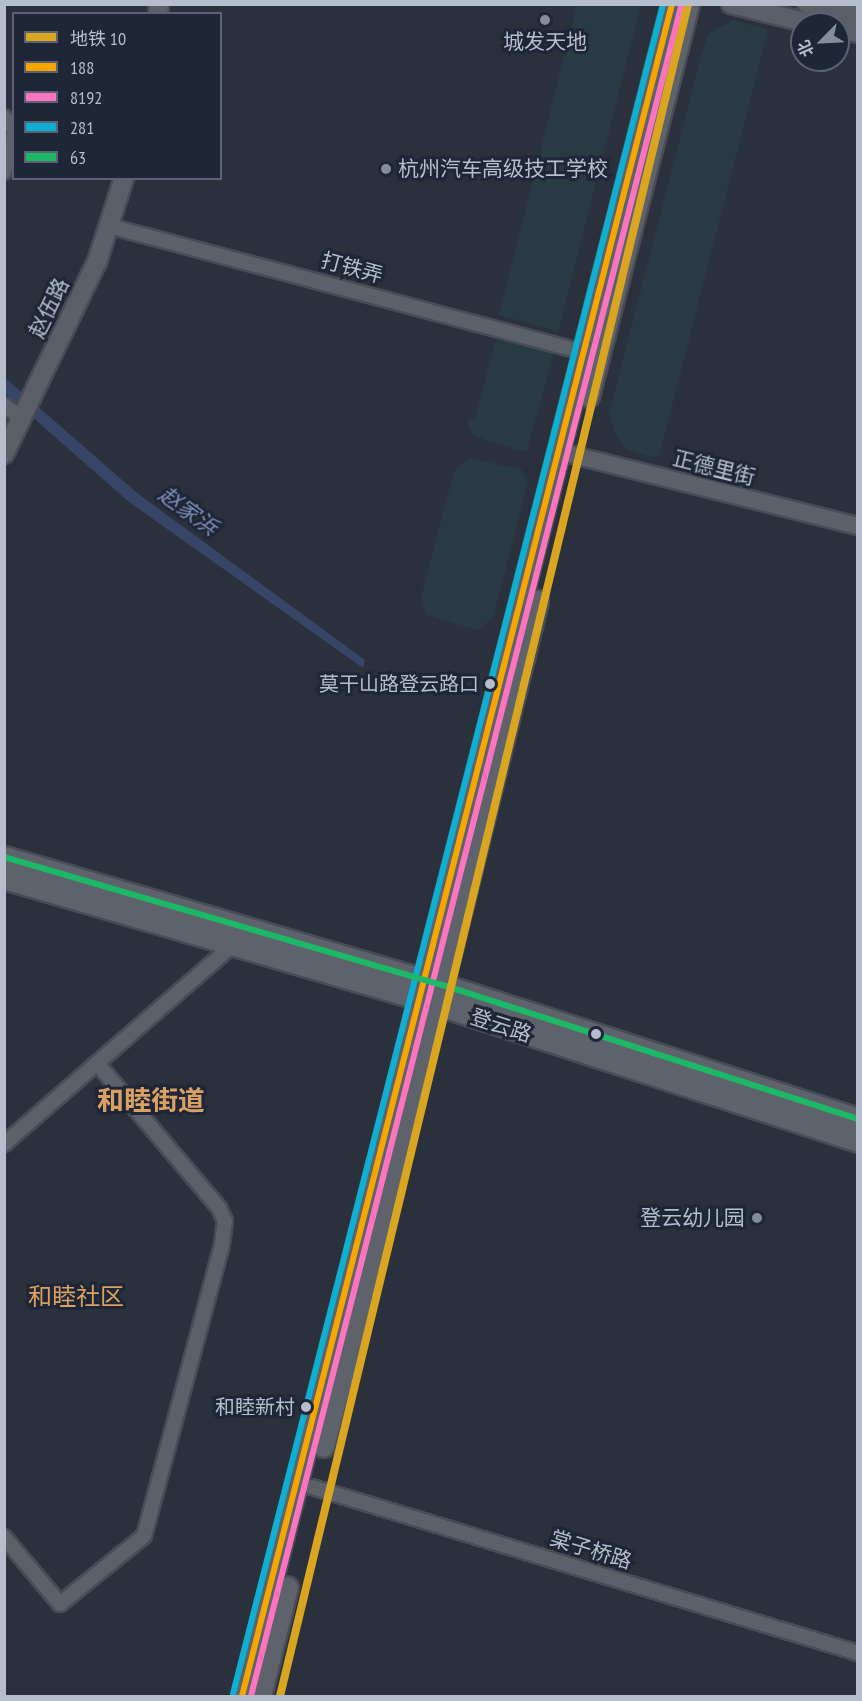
<!DOCTYPE html>
<html>
<head>
<meta charset="utf-8">
<style>
  body { margin:0 }
  #map { position:relative; width:862px; height:1701px; overflow:hidden; background:#2b313c; font-family:"PT Sans Narrow","Noto Sans SC",sans-serif }
  div>[style] { position:absolute }
  .green>* { inset:0; background:#283b42 }
  .water>* { inset:0; background:#374666 }
  .roads { filter:drop-shadow(2px 0 #484c54) drop-shadow(-2px 0 #484c54) drop-shadow(0 2px #484c54) drop-shadow(0 -2px #484c54) }
  .minor>* { height:14px; margin:-7px; padding:0 7px; transform-origin:7px; border-radius:7px; background:#5c6069 }
  .tertiary>* { height:16px; margin:-8px; padding:0 8px; transform-origin:8px; border-radius:8px; background:#5c6069 }
  .secondary>* { height:18px; margin:-9px; padding:0 9px; transform-origin:9px; border-radius:9px; background:#5b5f67 }
  .primary>* { height:21px; margin:-10.5px; padding:0 10.5px; transform-origin:10.5px; border-radius:10.5px; background:#5e626b }
  .bus-1>* { height:6px; margin:-3px; padding:0 3px; transform-origin:3px; border-radius:3px; background:#f7a600 }
  .bus-2>* { height:6px; margin:-3px; padding:0 3px; transform-origin:3px; border-radius:3px; background:#fc73be }
  .bus-3>* { height:6px; margin:-3px; padding:0 3px; transform-origin:3px; border-radius:3px; background:#0dafd3 }
  .bus-4>* { height:6px; margin:-3px; padding:0 3px; transform-origin:3px; border-radius:3px; background:#1ab867 }
  .metro-1>* { height:8px; margin:-4px; padding:0 4px; transform-origin:4px; border-radius:4px; background:#daa520 }
  .dots>* { width:16px; height:16px; translate:-50% -50%; box-sizing:border-box; border:3px solid #1e2637; border-radius:50% }
  span { translate:-50% -50%; white-space:nowrap; text-align:center; line-height:1.15; -webkit-text-stroke:6px #1e2637; paint-order:stroke }
  .bus-label { font-size:20px; color:#b6bdcc }
  .right { translate:-100% -50%; text-align:right }
  .poi-label { font-size:21px; color:#b6bdcc }
  .left { translate:0 -50%; text-align:left }
  .street-label { font-size:21px; color:#b6bdcc }
  .water-label { font-size:22px; color:#7c8fb4; font-style:italic }
  .quarter-label { font-size:24px; color:#daa163 }
  .district-label { font-size:27px; color:#daa163; font-weight:700 }
  .frame { position:absolute; inset:0; border:6px solid #b6bdcc; pointer-events:none }
  .legend { position:absolute; left:12px; top:12px; width:210px; height:168px; box-sizing:border-box; background:#1e2637; border:2px solid #5b6273; margin:0; padding:8px 10px; list-style:none; font-size:18px; color:#b6bdcc }
  .legend li { display:flex; align-items:center; gap:12px; height:30px }
  .legend b { width:30px; border:2px solid #5b6273 }
  .north { position:absolute; left:790px; top:12px; width:60px; height:60px; box-sizing:border-box; background:#1e2637; border:2px solid #5b6273; border-radius:50%; rotate:246deg; font-size:16px; font-weight:700; line-height:24px; text-align:center; color:#b6bdcc }
  .north::after { content:''; display:block; margin:auto; width:21px; height:27px; background:#858c9a; clip-path:polygon(50% 0,100% 100%,50% 72%,0 100%) }
</style>
</head>
<body>
<div id="map">
  <div class="green">
    <i style="clip-path:polygon(577px 5px,639px 5px,640px 9px,558px 332px,499px 315px)"></i>
    <i style="clip-path:polygon(734px 20px,768px 30px,659px 457px,647px 456px,626px 449px,615px 433px,609px 414px,701px 56px,709px 33px)"></i>
    <i style="clip-path:polygon(496px 339px,554px 353px,527px 450px,523px 451px,485px 440px,472px 433px,468px 424px,469px 417px,475px 418px)"></i>
    <i style="clip-path:polygon(470px 458px,522px 470px,528px 482px,493px 618px,477px 630px,426px 614px,421px 597px,454px 471px)"></i>
  </div>
  <div class="water">
    <i style="clip-path:polygon(4px 377px,137px 493px,365px 660px,363px 668px,129px 502px,5px 393px)"></i>
  </div>
  <div class="roads">
    <div class="minor">
      <i style="left:4px;top:117px;width:16px;rotate:50deg"></i>
      <i style="left:4px;top:172px;width:39px;rotate:-75deg"></i>
      <i style="left:109px;top:226px;width:491px;rotate:14.9deg"></i>
      <i style="left:4px;top:405px;width:21px;rotate:37deg"></i>
      <i style="left:4px;top:1144px;width:305px;rotate:-41deg"></i>
      <i style="left:312px;top:1487px;width:571px;rotate:16.91deg"></i>
      <i style="left:4px;top:1537px;width:87px;rotate:50.1deg"></i>
      <i style="left:60px;top:1604px;width:108px;rotate:-39deg"></i>
      <i style="left:144px;top:1536px;width:302px;rotate:-75deg"></i>
      <i style="left:222px;top:1244px;width:23px;rotate:-83deg"></i>
      <i style="left:225px;top:1221px;width:14px;rotate:-115deg"></i>
      <i style="left:219px;top:1208px;width:189px;rotate:-130.1deg"></i>
    </div>
    <div class="tertiary">
      <i style="left:561px;top:452px;width:306px;rotate:14deg"></i>
    </div>
    <div class="secondary">
      <i style="left:731px;top:4px;width:84px;rotate:13.7deg"></i>
      <i style="left:807px;top:4px;width:52px;rotate:13.2deg"></i>
      <i style="left:158px;top:14px;width:10px;rotate:-84deg"></i>
      <i style="left:838px;top:29px;width:20px;rotate:11deg"></i>
      <i style="left:4px;top:454px;width:213px;rotate:-64.2deg"></i>
      <i style="left:97px;top:262px;width:88px;rotate:-72.2deg"></i>
    </div>
    <div class="primary">
      <i style="left:588px;top:396px;width:405px;rotate:-75.7deg"></i>
      <i style="left:4px;top:857px;width:457px;rotate:16.3deg"></i>
      <i style="left:443px;top:985px;width:436px;rotate:17.9deg"></i>
      <i style="left:4px;top:878px;width:431px;rotate:16.2deg"></i>
      <i style="left:418px;top:998px;width:463px;rotate:18deg"></i>
      <i style="left:323px;top:1446px;width:264px;rotate:-75.1deg"></i>
      <i style="left:391px;top:1191px;width:608px;rotate:-76.1deg"></i>
      <i style="left:242px;top:1696px;width:1746px;rotate:-75.74deg"></i>
      <i style="left:260px;top:1696px;width:112px;rotate:-76.1deg"></i>
    </div>
  </div>
  <div class="bus-1">
    <i style="left:242px;top:1696px;width:1746px;rotate:-75.74deg"></i>
  </div>
  <div class="bus-2">
    <i style="left:251px;top:1696px;width:1744px;rotate:-75.72deg"></i>
  </div>
  <div class="bus-3">
    <i style="left:233px;top:1694px;width:1744px;rotate:-75.72deg"></i>
  </div>
  <div class="bus-4">
    <i style="left:4px;top:857px;width:457px;rotate:16.3deg"></i>
    <i style="left:443px;top:985px;width:436px;rotate:17.9deg"></i>
  </div>
  <div class="metro-1">
    <i style="left:280px;top:1696px;width:1740px;rotate:-76.44deg"></i>
  </div>
  <div class="dots">
    <i style="left:545px;top:20px;background:#858c9a"></i>
    <i style="left:386px;top:169px;background:#858c9a"></i>
    <i style="left:490px;top:684px;background:#b6bdcc"></i>
    <i style="left:596px;top:1034px;background:#b6bdcc"></i>
    <i style="left:757px;top:1218px;background:#858c9a"></i>
    <i style="left:306px;top:1407px;background:#b6bdcc"></i>
  </div>
  <div class="bus-label">
    <span class="right" style="left:479px;top:684px">莫干山路登云路口</span>
    <span class="right" style="left:295px;top:1407px">和睦新村</span>
  </div>
  <div class="poi-label">
    <span style="left:545px;top:42px">城发天地</span>
    <span class="left" style="left:398px;top:169px">杭州汽车高级技工学校</span>
    <span class="right" style="left:745px;top:1218px">登云幼儿园</span>
  </div>
  <div class="street-label">
    <span style="left:352px;top:268px;rotate:15deg">打铁弄</span>
    <span style="left:49px;top:308px;rotate:-64deg">赵伍路</span>
    <span style="left:714px;top:468px;rotate:14deg">正德里街</span>
    <span style="left:501px;top:1026px;rotate:18deg">登云路</span>
    <span style="left:591px;top:1550px;rotate:17deg">棠子桥路</span>
  </div>
  <div class="water-label">
    <span style="left:188px;top:511px;rotate:36deg">赵家浜</span>
  </div>
  <div class="quarter-label">
    <span style="left:76px;top:1297px">和睦社区</span>
  </div>
  <div class="district-label">
    <span style="left:151px;top:1101px">和睦街道</span>
  </div>
  <div class="frame"></div>
  <ul class="legend">
  <li><b style="height:8px;background:#daa520"></b>地铁 10</li>
  <li><b style="height:8px;background:#f7a600"></b>188</li>
  <li><b style="height:8px;background:#fc73be"></b>8192</li>
  <li><b style="height:8px;background:#0dafd3"></b>281</li>
  <li><b style="height:8px;background:#1ab867"></b>63</li>
  </ul>
  <div class="north">北</div>
</div>
</body>
</html>
